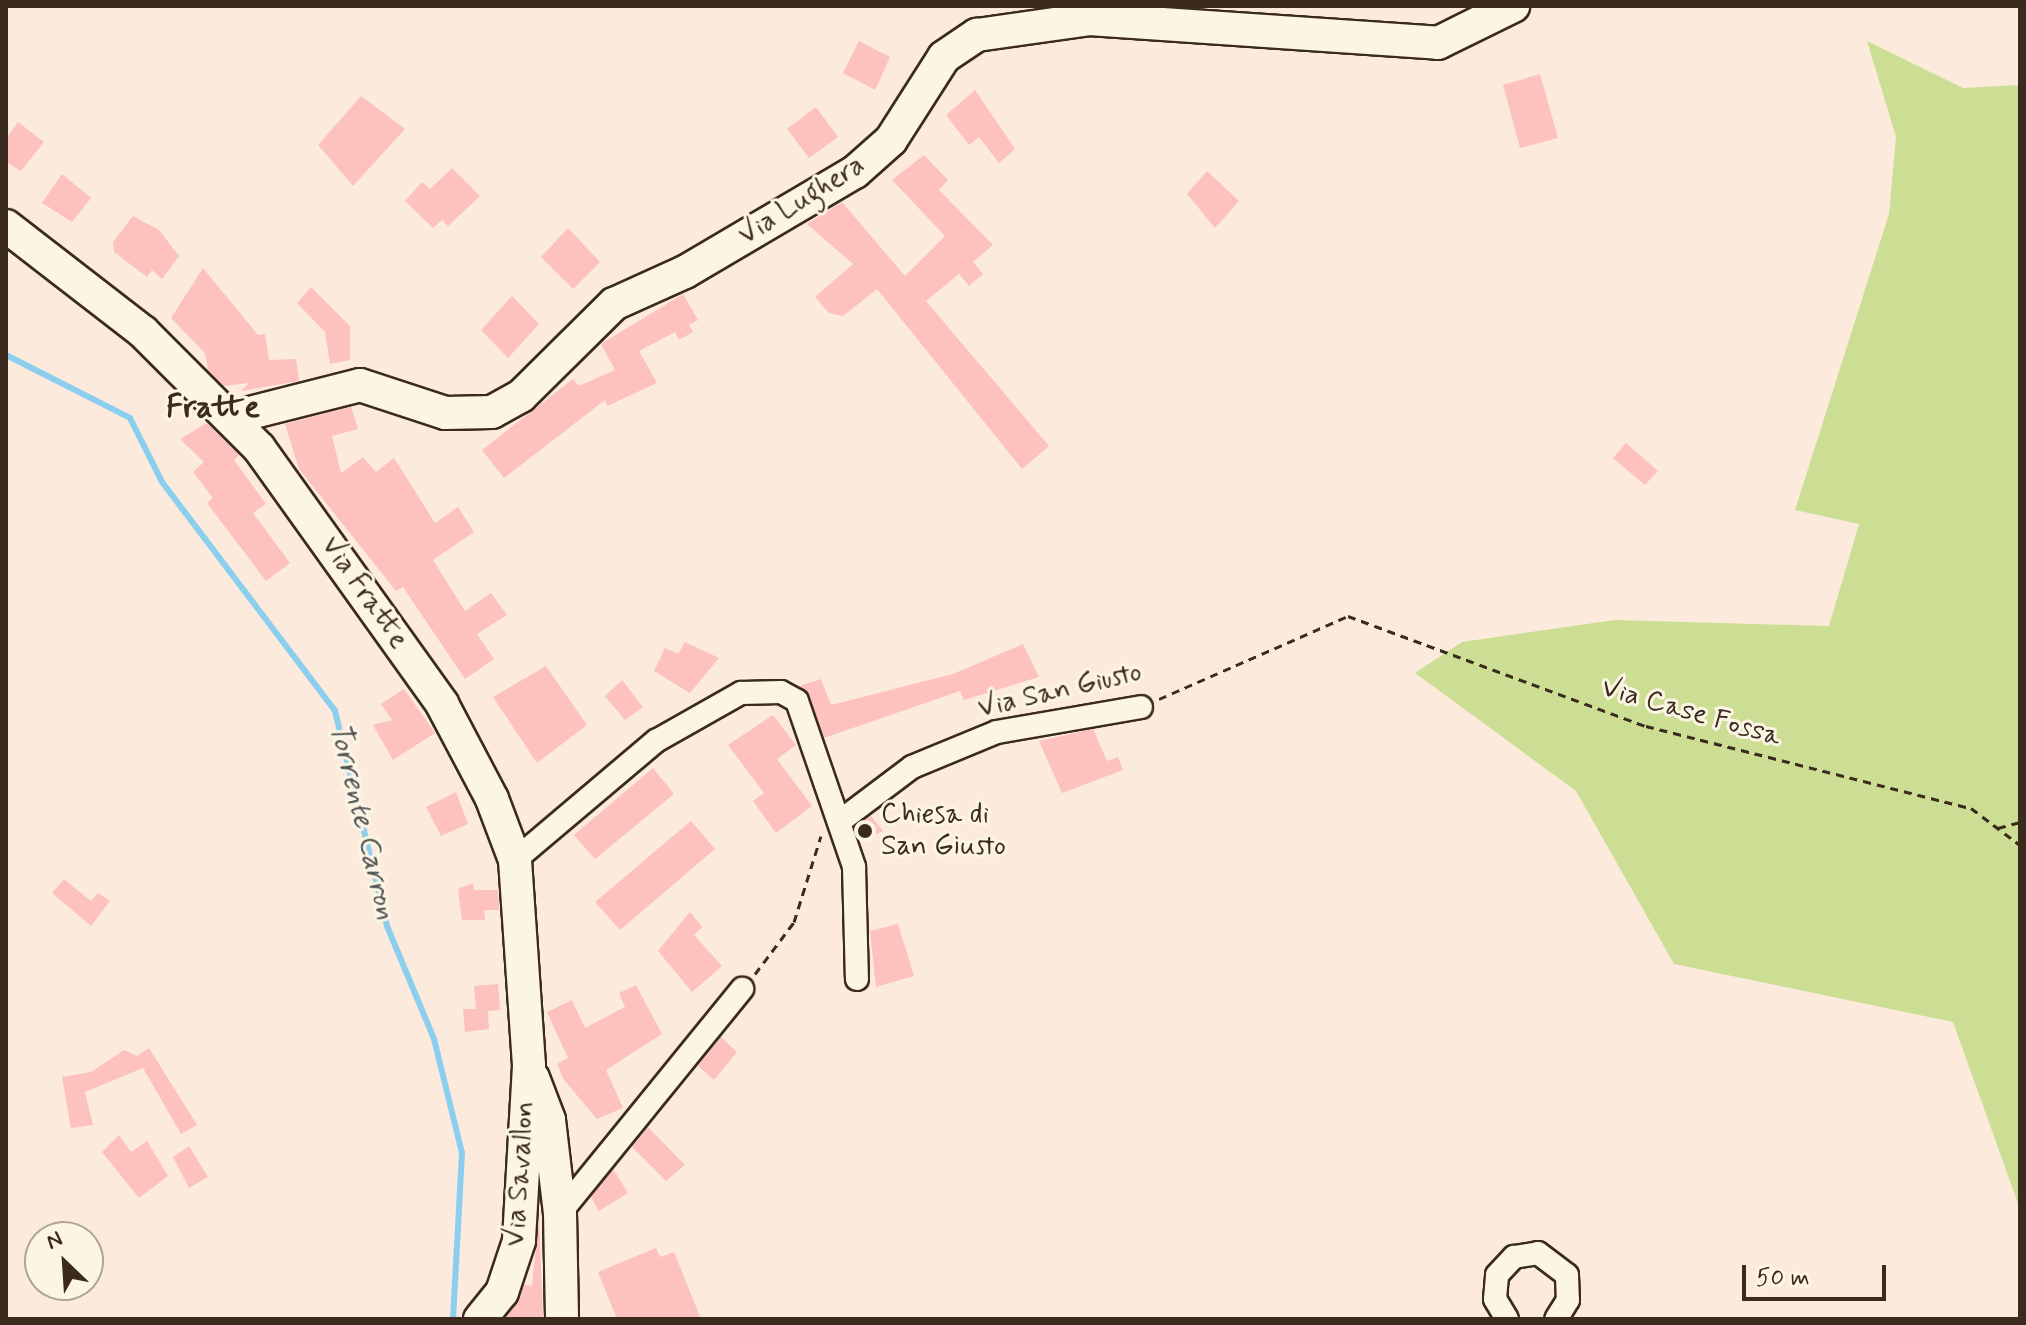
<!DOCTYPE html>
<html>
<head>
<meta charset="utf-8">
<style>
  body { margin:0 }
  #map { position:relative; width:2026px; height:1325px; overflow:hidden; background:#fcebdd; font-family:Mynerve,sans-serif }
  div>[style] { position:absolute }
  .green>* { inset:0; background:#cbde93 }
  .stream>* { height:6px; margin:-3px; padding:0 3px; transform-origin:3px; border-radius:3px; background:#8cceed }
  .building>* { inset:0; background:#fdc1be }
  .path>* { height:3px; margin-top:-1.5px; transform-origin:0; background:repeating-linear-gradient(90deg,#3b2a1e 0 8px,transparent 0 14px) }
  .roads { filter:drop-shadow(2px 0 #3b2a1e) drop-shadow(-2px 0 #3b2a1e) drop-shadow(0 2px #3b2a1e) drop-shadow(0 -2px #3b2a1e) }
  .street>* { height:22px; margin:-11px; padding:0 11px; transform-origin:11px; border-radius:11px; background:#fcf5e5 }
  .secondary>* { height:32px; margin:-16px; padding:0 16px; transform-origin:16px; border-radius:16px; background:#fcf5e5 }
  .dots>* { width:22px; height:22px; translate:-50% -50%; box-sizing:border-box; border:4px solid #fcf5e5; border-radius:50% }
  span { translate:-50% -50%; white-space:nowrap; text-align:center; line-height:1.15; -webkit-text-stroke:6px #fcf5e5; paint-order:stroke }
  .street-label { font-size:28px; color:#3b2a1e }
  .poi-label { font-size:28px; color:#3b2a1e }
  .left { translate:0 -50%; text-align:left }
  .water-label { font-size:30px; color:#4f5352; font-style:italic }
  .quarter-label { font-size:32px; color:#3b2a1e; font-weight:700 }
  .frame { position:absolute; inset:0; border:8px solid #3b2a1e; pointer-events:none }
  .north { position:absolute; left:24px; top:1221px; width:80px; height:80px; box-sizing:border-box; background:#fcf5e5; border:2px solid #afa495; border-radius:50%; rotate:335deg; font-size:22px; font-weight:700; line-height:32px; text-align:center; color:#3b2a1e }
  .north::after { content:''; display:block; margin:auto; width:28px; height:36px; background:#3b2a1e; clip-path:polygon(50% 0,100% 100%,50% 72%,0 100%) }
  .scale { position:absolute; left:1742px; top:1265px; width:144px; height:36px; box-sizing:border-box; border:4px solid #3b2a1e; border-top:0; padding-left:10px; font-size:24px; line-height:28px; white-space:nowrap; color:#3b2a1e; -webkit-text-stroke:6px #fcf5e5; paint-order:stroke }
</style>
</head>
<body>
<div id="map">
  <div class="green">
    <i style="clip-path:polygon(1867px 41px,1963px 88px,2020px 85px,2020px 1209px,1953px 1022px,1674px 964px,1576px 791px,1415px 673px,1462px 642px,1615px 620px,1829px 626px,1859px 524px,1795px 510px,1889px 214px,1896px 137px)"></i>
  </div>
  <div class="stream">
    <i style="left:6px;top:355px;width:139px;rotate:26.9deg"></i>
    <i style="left:130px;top:418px;width:72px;rotate:63.4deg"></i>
    <i style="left:162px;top:482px;width:287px;rotate:52.9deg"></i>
    <i style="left:335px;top:711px;width:221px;rotate:76.4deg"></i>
    <i style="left:387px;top:926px;width:122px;rotate:67.4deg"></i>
    <i style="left:434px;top:1039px;width:117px;rotate:76.2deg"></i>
    <i style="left:462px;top:1153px;width:166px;rotate:93.1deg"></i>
  </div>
  <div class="building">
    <i style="clip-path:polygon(859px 41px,890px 57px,875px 90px,843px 73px)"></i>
    <i style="clip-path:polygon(1540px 74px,1558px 138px,1520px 148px,1503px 85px)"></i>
    <i style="clip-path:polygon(975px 90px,1015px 149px,999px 163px,979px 137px,969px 145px,946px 115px)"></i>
    <i style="clip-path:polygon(361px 96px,405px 129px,353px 186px,318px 145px)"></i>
    <i style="clip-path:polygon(816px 107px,838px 137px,809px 158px,787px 129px)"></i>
    <i style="clip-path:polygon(18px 122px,44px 142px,21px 171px,6px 162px,6px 139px)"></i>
    <i style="clip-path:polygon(924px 155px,948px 180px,939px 190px,993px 245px,973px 262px,983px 274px,969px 286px,959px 274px,926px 301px,1049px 446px,1022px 469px,877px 289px,843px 316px,829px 313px,815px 297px,853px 264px,807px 224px,842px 202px,905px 276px,945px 236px,892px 180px)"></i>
    <i style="clip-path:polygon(452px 168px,480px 196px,448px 226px,442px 220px,433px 228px,405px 201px,422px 182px,430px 189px)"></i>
    <i style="clip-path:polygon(1207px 171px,1239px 201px,1215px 228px,1187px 194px)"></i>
    <i style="clip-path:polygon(62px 174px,91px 198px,72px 222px,42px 203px)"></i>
    <i style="clip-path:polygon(133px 216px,159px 230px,179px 256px,162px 279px,152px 270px,147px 277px,114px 252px,113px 242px)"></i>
    <i style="clip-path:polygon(568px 228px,600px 262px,573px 289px,541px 257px)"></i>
    <i style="clip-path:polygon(203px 268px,258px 335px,265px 334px,269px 360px,296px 359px,299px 381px,241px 391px,249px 383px,224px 386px,208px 370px,205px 353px,171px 318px)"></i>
    <i style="clip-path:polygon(311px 287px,350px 326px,350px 360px,330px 364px,325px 332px,297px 303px)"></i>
    <i style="clip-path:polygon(683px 294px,698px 320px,689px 325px,693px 332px,679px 340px,675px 332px,639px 351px,657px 383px,607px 406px,605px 400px,504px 478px,482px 450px,573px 379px,579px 386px,615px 370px,601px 344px)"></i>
    <i style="clip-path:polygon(512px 296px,539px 324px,508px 358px,481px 330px)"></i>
    <i style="clip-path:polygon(351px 407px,358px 429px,332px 436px,341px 473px,363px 457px,376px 472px,394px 458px,435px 523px,458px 507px,474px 532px,433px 560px,465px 611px,491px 593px,507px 615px,477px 634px,494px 659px,465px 679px,403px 587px,396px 591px,299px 469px,285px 424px)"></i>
    <i style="clip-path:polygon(207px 423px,239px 455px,234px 460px,266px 504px,253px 513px,290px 563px,266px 581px,207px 503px,213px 498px,193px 472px,204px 462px,180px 439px)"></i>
    <i style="clip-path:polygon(1626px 443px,1658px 471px,1645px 485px,1613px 458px)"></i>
    <i style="clip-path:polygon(685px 642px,719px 658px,690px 693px,654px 671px,665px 648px,678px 654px)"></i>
    <i style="clip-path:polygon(1023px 644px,1039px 677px,964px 700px,960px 691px,824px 738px,799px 686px,821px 679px,831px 705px,953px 674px)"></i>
    <i style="clip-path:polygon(546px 666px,587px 725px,537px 763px,493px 697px)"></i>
    <i style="clip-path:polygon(622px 680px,643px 707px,625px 720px,605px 696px)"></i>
    <i style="clip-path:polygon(404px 689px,435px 733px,393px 760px,373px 725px,392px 720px,381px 704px)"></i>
    <i style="clip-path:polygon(773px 715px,796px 745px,777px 759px,812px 806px,776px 833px,753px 801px,764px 793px,728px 745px)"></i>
    <i style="clip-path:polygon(1093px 729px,1107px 761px,1118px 757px,1123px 770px,1062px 793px,1039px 741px)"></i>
    <i style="clip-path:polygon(653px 768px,674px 794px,595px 859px,574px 835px)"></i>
    <i style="clip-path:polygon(456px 792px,468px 824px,441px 836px,426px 807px)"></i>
    <i style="clip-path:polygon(871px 816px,883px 831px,860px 841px,855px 827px)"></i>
    <i style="clip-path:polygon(691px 821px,715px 849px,620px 930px,595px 902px)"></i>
    <i style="clip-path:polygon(64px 879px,91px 901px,98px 893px,110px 901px,91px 926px,52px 893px)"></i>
    <i style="clip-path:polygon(473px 883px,474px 890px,498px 890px,499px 910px,484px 910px,485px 920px,462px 920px,458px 889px)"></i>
    <i style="clip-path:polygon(690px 912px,702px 927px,694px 935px,722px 966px,692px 992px,658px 951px)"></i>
    <i style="clip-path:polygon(898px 924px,914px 976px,876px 987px,870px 931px)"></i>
    <i style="clip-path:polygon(498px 984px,500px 1010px,488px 1011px,489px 1029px,465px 1032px,463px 1009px,476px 1009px,474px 986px)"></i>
    <i style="clip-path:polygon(636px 985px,662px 1034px,606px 1070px,623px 1108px,597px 1119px,564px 1080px,557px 1064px,568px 1058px,547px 1012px,572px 1000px,585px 1028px,625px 1007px,619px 993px)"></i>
    <i style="clip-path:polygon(721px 1037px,737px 1052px,714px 1080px,698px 1066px)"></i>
    <i style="clip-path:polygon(149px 1048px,197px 1125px,181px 1134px,143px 1068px,85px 1092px,93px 1125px,71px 1128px,62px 1077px,91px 1072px,124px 1050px,137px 1056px)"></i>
    <i style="clip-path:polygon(648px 1127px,685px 1165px,666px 1181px,632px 1147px)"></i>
    <i style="clip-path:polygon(119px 1135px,131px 1152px,147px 1141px,168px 1176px,139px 1198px,102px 1152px)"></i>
    <i style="clip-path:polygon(189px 1146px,208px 1177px,189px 1188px,173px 1157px)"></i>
    <i style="clip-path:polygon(613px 1169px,628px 1193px,599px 1211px,591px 1197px)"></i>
    <i style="clip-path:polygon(539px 1217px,543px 1319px,504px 1319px,524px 1285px,532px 1286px)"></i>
    <i style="clip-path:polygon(656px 1248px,660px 1257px,674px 1252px,701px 1319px,617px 1319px,598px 1272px)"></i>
  </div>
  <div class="path">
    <i style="left:1159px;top:699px;width:206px;rotate:-23.7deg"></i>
    <i style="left:1348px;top:616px;width:318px;rotate:20.3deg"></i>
    <i style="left:1646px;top:726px;width:335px;rotate:14.2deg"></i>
    <i style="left:1971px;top:808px;width:61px;rotate:37.1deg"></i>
    <i style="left:1998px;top:828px;width:23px;rotate:-15deg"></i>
    <i style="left:755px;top:974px;width:65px;rotate:-53.1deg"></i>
    <i style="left:794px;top:922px;width:90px;rotate:-72.6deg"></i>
  </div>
  <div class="roads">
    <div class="street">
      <i style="left:839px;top:822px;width:91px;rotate:-37deg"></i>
      <i style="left:912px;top:767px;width:92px;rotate:-22.4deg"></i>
      <i style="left:997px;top:732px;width:146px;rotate:-9.8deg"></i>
      <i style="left:515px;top:860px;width:185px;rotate:-40.2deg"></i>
      <i style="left:656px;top:741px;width:98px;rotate:-29.5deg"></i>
      <i style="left:741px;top:693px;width:40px;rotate:-1.4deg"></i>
      <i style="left:781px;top:692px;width:18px;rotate:29deg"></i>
      <i style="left:797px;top:701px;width:176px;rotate:71deg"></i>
      <i style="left:854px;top:867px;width:112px;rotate:88.5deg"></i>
      <i style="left:560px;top:1213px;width:289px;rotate:-50.9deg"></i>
      <i style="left:1507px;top:1319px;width:23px;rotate:-121deg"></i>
      <i style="left:1495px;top:1299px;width:24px;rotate:-85deg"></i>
      <i style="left:1497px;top:1275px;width:25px;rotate:-47deg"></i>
      <i style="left:1514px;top:1257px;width:24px;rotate:-9deg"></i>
      <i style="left:1538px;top:1253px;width:36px;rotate:37deg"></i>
      <i style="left:1567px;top:1275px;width:25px;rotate:88deg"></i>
      <i style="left:1568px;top:1300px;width:22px;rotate:122deg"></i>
    </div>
    <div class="secondary">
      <i style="left:6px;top:226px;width:173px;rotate:37.7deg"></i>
      <i style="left:143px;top:332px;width:164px;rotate:45deg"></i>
      <i style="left:259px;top:448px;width:315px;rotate:54.4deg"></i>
      <i style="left:442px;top:704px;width:107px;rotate:62.2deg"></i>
      <i style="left:492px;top:799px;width:65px;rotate:69.3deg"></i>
      <i style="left:515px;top:860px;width:206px;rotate:86.1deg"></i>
      <i style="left:529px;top:1066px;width:175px;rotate:93.3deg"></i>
      <i style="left:519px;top:1241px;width:54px;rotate:108.4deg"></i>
      <i style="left:502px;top:1292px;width:35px;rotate:129deg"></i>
      <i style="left:230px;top:418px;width:134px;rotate:-14.2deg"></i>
      <i style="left:360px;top:385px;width:89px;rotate:18.2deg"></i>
      <i style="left:445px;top:413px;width:47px;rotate:-1.2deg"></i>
      <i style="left:492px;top:412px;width:33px;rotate:-29deg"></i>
      <i style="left:521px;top:396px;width:131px;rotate:-44.7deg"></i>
      <i style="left:614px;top:304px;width:78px;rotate:-24.3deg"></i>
      <i style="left:685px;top:272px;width:197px;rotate:-30.5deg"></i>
      <i style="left:855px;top:172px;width:48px;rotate:-41.6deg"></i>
      <i style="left:891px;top:140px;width:98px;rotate:-57.4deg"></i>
      <i style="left:944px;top:57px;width:40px;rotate:-34deg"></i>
      <i style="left:977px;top:35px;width:113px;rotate:-8.1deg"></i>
      <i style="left:1089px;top:19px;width:350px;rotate:3.9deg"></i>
      <i style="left:1438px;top:43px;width:84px;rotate:-26.3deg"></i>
      <i style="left:533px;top:1078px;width:45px;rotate:69.1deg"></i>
      <i style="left:549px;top:1120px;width:94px;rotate:83.3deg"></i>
      <i style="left:560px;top:1213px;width:106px;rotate:88.9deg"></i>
    </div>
  </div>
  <div class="dots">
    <i style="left:865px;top:831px;background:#3b2a1e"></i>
  </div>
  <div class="street-label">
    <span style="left:802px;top:201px;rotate:-32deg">Via Lughera</span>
    <span style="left:364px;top:593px;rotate:55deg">Via Fratte</span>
    <span style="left:1060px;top:691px;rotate:-13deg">Via San Giusto</span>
    <span style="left:1691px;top:713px;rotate:16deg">Via Case Fossa</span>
    <span style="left:521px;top:1174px;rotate:-86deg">Via Savallon</span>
  </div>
  <div class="poi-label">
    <span class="left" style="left:881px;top:831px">Chiesa di<br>San Giusto</span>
  </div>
  <div class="water-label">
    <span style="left:362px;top:821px;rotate:76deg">Torrente Carron</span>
  </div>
  <div class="quarter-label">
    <span style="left:213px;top:407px">Fratte</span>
  </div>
  <div class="frame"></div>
  <div class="north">N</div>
  <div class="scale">50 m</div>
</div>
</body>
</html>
